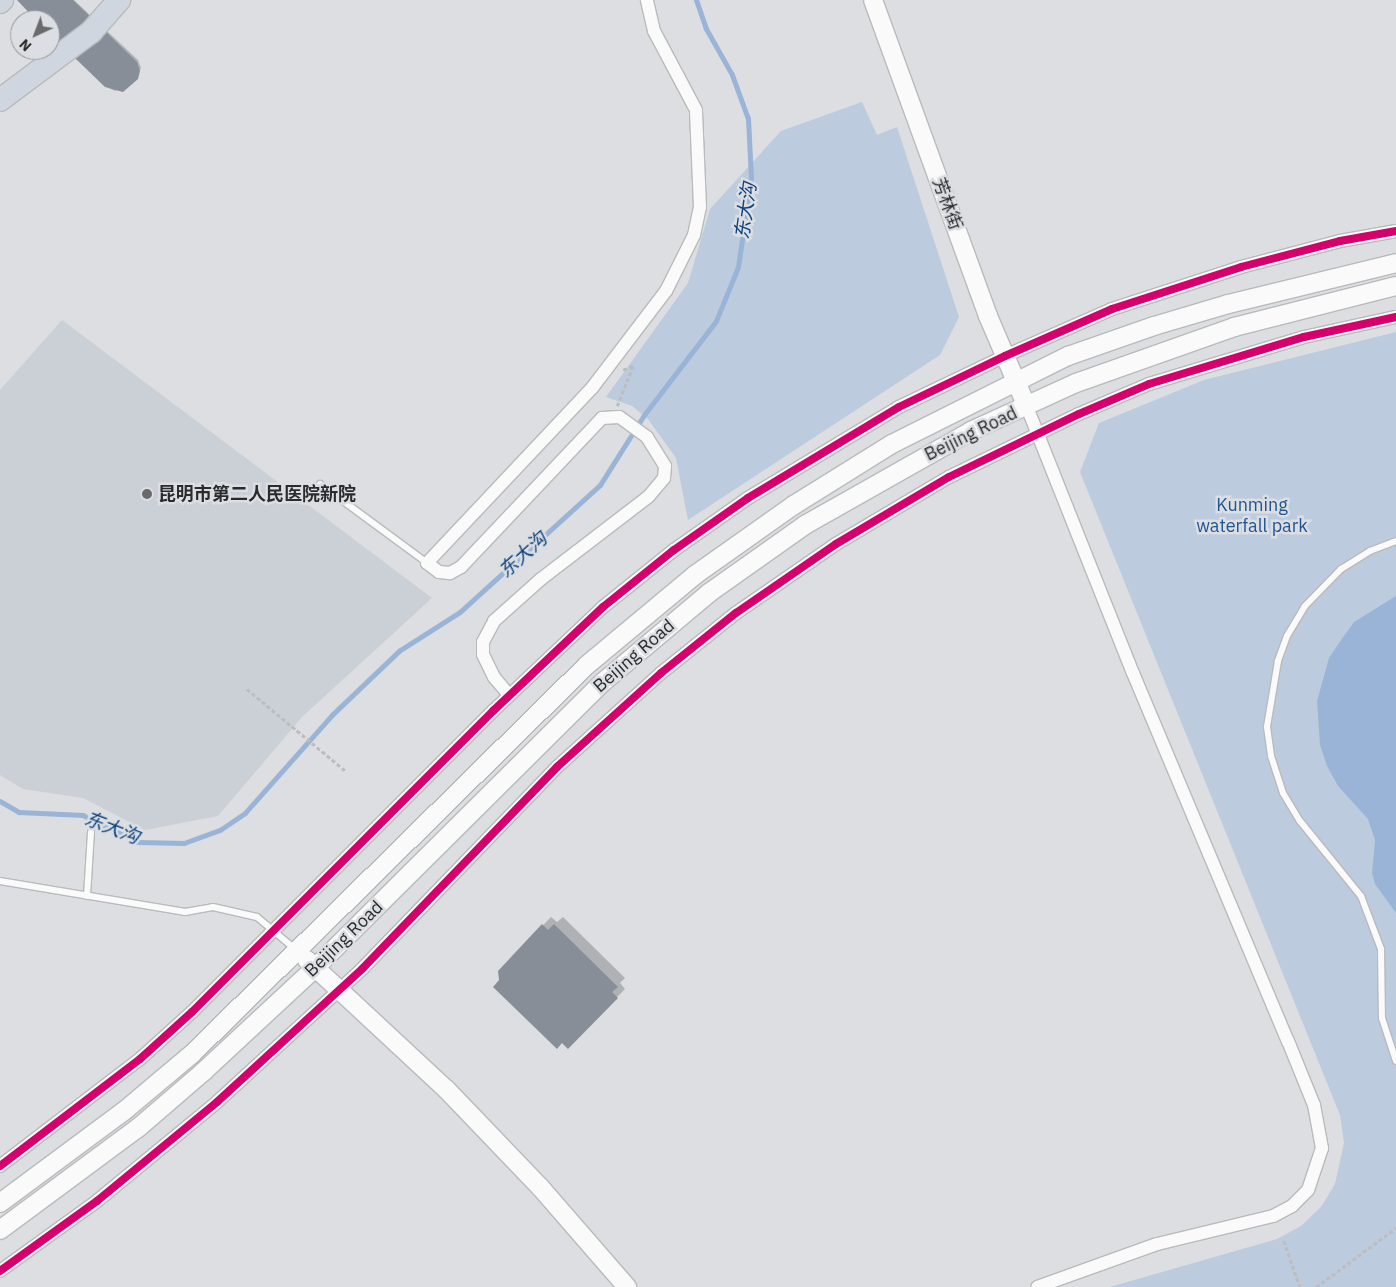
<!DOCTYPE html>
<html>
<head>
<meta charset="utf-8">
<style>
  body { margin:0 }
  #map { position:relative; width:1396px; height:1287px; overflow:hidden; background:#dcdee1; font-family:"IBM Plex Sans","Noto Sans SC",sans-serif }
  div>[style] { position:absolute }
  .built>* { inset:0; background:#cad0d5 }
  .green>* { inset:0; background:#bdcbde }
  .water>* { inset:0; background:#9ab4d7 }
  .shadow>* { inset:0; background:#0003 }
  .stream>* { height:4.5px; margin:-2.25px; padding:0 2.25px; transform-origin:2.25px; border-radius:2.25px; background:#9ab4d7 }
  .building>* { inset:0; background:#878e98 }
  .path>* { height:2.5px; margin-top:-1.25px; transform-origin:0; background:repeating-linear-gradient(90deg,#bdbdbd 0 4px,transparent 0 6.5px) }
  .roads { filter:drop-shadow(1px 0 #b9babc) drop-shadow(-1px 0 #b9babc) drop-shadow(0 1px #b9babc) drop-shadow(0 -1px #b9babc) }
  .lane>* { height:6px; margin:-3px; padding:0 3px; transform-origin:3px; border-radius:3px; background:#fafafa }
  .street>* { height:12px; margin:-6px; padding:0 6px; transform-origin:6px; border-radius:6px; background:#fafafa }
  .secondary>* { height:18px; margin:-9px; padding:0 9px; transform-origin:9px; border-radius:9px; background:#fafafa }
  .highway>* { height:22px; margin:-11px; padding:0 11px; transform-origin:11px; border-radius:11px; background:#d0d6df }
  .cycleway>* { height:8px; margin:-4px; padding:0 4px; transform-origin:4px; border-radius:4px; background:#d6006c }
  .dots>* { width:14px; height:14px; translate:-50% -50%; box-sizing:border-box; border:2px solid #dbdee2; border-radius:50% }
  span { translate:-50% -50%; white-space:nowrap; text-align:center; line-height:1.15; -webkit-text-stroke:5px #dbdee2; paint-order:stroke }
  .street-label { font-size:18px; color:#292b2c }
  .poi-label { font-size:18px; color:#292b2c; font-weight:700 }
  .left { translate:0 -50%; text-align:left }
  .park-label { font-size:18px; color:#225490 }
  .water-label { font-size:19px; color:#0f437e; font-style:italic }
  .north { position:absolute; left:10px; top:10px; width:50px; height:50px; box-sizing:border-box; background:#dbdee2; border:1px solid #949699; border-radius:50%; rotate:223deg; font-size:14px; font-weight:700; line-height:20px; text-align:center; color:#292b2c }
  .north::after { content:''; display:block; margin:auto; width:18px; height:22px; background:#686a6b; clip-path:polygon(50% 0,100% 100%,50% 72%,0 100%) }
</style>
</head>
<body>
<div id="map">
  <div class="built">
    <i style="clip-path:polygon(62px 320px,432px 598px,302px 717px,218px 816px,145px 830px,83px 798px,23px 789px,0 775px,0 390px)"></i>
  </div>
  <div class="green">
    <i style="clip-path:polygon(862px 102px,877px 135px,897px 127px,959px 317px,940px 355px,688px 520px,676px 458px,648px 419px,632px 406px,606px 397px,688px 283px,710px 209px,781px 131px)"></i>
    <i style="clip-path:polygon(1396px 332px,1396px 1287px,1110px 1287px,1277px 1239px,1301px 1226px,1321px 1207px,1335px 1184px,1344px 1143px,1340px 1115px,1080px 472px,1099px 423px,1204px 380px)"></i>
  </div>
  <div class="water">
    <i style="clip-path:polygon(1396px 596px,1396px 913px,1375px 884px,1372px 873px,1375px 840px,1368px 819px,1338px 786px,1327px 766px,1320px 745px,1317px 701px,1329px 658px,1341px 640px,1354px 622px)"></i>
  </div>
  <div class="shadow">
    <i style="clip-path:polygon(18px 0,74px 0,138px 60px,141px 68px,132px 84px,115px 91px,105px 86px,50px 32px,50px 20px,38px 20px)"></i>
    <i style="clip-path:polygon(551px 917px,557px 922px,563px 917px,625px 978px,620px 983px,625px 989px,568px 1047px,500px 981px,499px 971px)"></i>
  </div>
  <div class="stream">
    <i style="left:0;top:801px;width:22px;rotate:30deg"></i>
    <i style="left:19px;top:812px;width:64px;rotate:2.7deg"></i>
    <i style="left:83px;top:815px;width:61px;rotate:26.1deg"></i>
    <i style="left:138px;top:842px;width:46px;rotate:1.2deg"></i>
    <i style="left:184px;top:843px;width:38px;rotate:-20deg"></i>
    <i style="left:220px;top:830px;width:30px;rotate:-34deg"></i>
    <i style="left:245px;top:813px;width:131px;rotate:-48.4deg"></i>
    <i style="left:332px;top:715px;width:93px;rotate:-43.7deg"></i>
    <i style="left:399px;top:651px;width:72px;rotate:-32.6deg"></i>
    <i style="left:460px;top:612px;width:189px;rotate:-42.2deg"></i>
    <i style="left:600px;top:485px;width:83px;rotate:-57.8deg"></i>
    <i style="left:644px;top:415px;width:118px;rotate:-52.5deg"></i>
    <i style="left:716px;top:321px;width:58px;rotate:-67.8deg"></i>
    <i style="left:738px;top:267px;width:90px;rotate:-81.7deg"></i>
    <i style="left:751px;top:178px;width:59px;rotate:-92.9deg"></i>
    <i style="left:748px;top:119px;width:47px;rotate:-110deg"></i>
    <i style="left:732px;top:75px;width:53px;rotate:-119.5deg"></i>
    <i style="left:706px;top:29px;width:31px;rotate:-109deg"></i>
  </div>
  <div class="building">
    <i style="clip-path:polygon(17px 0,73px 0,137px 62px,140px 71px,138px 79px,123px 92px,105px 87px,50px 34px,50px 20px,36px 20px)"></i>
    <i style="clip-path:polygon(542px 924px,548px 930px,554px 924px,618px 987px,612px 992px,618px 998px,568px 1049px,562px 1043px,557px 1049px,493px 987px,499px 980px,498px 971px)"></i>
  </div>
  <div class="path">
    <i style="left:617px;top:406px;width:43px;rotate:-68.2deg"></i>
    <i style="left:633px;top:366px;width:12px;rotate:156deg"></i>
    <i style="left:247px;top:689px;width:130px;rotate:39.7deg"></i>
    <i style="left:1284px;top:1241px;width:49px;rotate:70.8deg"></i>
    <i style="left:1316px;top:1287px;width:99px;rotate:-36.4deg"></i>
  </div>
  <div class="roads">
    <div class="lane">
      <i style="left:320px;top:484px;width:133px;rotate:36.4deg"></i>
      <i style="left:1396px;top:541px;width:28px;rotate:159deg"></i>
      <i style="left:1370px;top:551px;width:34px;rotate:148deg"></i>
      <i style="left:1341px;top:569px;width:52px;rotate:134.2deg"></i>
      <i style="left:1305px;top:606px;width:35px;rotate:121deg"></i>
      <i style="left:1287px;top:636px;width:27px;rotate:110deg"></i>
      <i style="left:1278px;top:661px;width:67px;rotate:99.5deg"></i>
      <i style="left:1267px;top:727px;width:29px;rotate:82deg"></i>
      <i style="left:1271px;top:756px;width:39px;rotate:72deg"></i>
      <i style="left:1283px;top:793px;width:33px;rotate:59deg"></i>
      <i style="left:1300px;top:821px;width:97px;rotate:50.9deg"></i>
      <i style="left:1361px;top:896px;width:57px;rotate:69.3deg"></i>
      <i style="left:1381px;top:949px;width:69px;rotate:89.2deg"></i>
      <i style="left:1382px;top:1018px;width:45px;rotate:72deg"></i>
      <i style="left:0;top:881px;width:188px;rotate:9.5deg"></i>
      <i style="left:185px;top:912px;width:28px;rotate:-10deg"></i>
      <i style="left:213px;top:907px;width:45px;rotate:12.8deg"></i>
      <i style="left:257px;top:917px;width:50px;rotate:40.1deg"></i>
      <i style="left:87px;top:896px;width:64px;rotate:-86.4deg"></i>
    </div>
    <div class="street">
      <i style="left:1027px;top:407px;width:286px;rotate:68.3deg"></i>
      <i style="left:1133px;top:673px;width:399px;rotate:67.2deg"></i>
      <i style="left:1288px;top:1041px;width:69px;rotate:67.9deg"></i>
      <i style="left:1314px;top:1105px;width:44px;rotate:79.5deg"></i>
      <i style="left:1322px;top:1148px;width:44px;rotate:108.4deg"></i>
      <i style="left:1308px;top:1190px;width:23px;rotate:135deg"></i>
      <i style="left:1292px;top:1206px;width:21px;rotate:152deg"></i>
      <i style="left:1273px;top:1216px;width:119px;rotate:166.4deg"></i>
      <i style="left:1157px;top:1244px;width:127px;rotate:160.3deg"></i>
      <i style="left:509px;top:695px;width:23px;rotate:-130deg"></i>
      <i style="left:494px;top:677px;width:25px;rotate:-116deg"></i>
      <i style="left:483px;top:654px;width:12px;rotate:-90deg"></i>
      <i style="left:483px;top:642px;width:24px;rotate:-62deg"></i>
      <i style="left:494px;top:621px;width:63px;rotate:-41.8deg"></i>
      <i style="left:541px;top:579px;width:136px;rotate:-37.5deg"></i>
      <i style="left:649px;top:496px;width:23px;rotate:-50deg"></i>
      <i style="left:664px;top:478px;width:12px;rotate:-85deg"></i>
      <i style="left:665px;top:466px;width:34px;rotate:-122deg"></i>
      <i style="left:647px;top:437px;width:34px;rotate:-144deg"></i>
      <i style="left:619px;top:417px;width:17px;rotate:177deg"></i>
      <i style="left:602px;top:418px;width:205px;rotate:133.4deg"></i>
      <i style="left:461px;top:567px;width:13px;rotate:151deg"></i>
      <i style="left:450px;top:573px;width:11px;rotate:-175deg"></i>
      <i style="left:439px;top:572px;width:15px;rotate:-143deg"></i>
      <i style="left:427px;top:563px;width:241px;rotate:-46.7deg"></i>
      <i style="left:592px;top:388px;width:122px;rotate:-52.7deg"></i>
      <i style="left:666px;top:291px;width:63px;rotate:-63.4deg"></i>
      <i style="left:694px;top:235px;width:29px;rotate:-78deg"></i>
      <i style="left:700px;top:207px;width:97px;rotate:-92.4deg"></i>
      <i style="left:696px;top:110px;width:89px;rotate:-118deg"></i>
      <i style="left:654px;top:31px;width:32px;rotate:-103deg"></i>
      <i style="left:0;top:1166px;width:176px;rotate:-37.4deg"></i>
      <i style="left:140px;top:1059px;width:70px;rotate:-42.1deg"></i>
      <i style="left:192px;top:1012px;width:426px;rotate:-45deg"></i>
      <i style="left:493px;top:711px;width:151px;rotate:-43.4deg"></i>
      <i style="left:603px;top:607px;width:91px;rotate:-38.8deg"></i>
      <i style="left:674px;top:550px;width:90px;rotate:-35.1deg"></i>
      <i style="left:748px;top:498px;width:176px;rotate:-31.1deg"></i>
      <i style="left:899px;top:407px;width:118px;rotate:-25.7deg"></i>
      <i style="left:1005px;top:356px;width:117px;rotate:-23.7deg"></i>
      <i style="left:1112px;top:309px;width:136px;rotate:-18deg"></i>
      <i style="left:1241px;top:267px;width:102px;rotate:-14.7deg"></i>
      <i style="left:1340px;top:241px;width:57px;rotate:-10.1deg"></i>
      <i style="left:0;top:1271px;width:120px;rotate:-35.8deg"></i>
      <i style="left:97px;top:1201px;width:156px;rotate:-39.5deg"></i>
      <i style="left:217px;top:1102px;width:197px;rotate:-42.5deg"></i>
      <i style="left:362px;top:969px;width:281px;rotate:-46deg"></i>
      <i style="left:557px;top:767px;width:140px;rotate:-42.1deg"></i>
      <i style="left:661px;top:673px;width:96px;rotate:-38.7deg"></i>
      <i style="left:736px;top:613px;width:121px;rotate:-34.6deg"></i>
      <i style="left:836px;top:544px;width:131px;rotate:-30.7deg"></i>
      <i style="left:949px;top:477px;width:144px;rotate:-25.9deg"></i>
      <i style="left:1079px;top:414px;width:76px;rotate:-23.2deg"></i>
      <i style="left:1149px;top:384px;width:162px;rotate:-16.9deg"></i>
      <i style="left:1304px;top:337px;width:94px;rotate:-12.3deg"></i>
    </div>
    <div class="secondary">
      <i style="left:873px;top:0;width:336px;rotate:70deg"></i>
      <i style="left:988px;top:316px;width:99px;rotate:66.8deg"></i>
      <i style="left:307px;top:960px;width:191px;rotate:42.9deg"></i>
      <i style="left:447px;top:1090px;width:134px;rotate:46.2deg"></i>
      <i style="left:540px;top:1187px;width:133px;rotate:49deg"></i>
      <i style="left:0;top:1203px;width:154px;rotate:-36.6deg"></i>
      <i style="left:124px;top:1111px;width:89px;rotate:-40deg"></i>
      <i style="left:192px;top:1054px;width:554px;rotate:-44.56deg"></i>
      <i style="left:587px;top:665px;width:141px;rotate:-39.8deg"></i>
      <i style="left:695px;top:575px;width:121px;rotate:-35.3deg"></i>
      <i style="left:794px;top:505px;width:115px;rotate:-31.9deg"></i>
      <i style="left:892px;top:444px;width:197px;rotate:-26.6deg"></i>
      <i style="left:1068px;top:356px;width:91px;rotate:-19.2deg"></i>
      <i style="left:1154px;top:326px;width:77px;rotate:-16.6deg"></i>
      <i style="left:1228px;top:304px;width:173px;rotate:-13.7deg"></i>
      <i style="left:0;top:1230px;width:172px;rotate:-36.5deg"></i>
      <i style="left:138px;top:1128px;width:86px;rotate:-40.7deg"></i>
      <i style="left:203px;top:1072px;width:154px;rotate:-42.9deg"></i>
      <i style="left:316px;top:967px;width:404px;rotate:-44.8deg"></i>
      <i style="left:603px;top:682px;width:138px;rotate:-40deg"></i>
      <i style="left:709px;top:593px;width:118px;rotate:-35.3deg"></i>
      <i style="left:805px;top:525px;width:191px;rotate:-29.5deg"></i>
      <i style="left:971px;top:431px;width:115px;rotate:-24.6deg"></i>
      <i style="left:1076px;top:383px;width:168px;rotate:-19.5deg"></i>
      <i style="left:1234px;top:327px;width:167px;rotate:-14.2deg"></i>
    </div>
    <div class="highway">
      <i style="left:0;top:2px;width:3px;rotate:-45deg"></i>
      <i style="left:0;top:100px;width:114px;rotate:-36.8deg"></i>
      <i style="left:91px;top:32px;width:43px;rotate:-48.8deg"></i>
    </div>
  </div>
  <div class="cycleway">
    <i style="left:0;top:1166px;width:176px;rotate:-37.4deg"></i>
    <i style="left:140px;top:1059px;width:70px;rotate:-42.1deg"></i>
    <i style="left:192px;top:1012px;width:426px;rotate:-45deg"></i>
    <i style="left:493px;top:711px;width:151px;rotate:-43.4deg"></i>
    <i style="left:603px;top:607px;width:91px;rotate:-38.8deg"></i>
    <i style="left:674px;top:550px;width:90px;rotate:-35.1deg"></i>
    <i style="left:748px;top:498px;width:176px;rotate:-31.1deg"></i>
    <i style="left:899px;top:407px;width:118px;rotate:-25.7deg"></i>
    <i style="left:1005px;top:356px;width:117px;rotate:-23.7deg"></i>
    <i style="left:1112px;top:309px;width:136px;rotate:-18deg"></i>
    <i style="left:1241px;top:267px;width:102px;rotate:-14.7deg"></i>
    <i style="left:1340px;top:241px;width:57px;rotate:-10.1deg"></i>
    <i style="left:0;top:1271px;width:120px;rotate:-35.8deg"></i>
    <i style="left:97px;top:1201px;width:156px;rotate:-39.5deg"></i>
    <i style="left:217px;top:1102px;width:197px;rotate:-42.5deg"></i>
    <i style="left:362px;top:969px;width:281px;rotate:-46deg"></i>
    <i style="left:557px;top:767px;width:140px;rotate:-42.1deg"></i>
    <i style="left:661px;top:673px;width:96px;rotate:-38.7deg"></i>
    <i style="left:736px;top:613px;width:121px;rotate:-34.6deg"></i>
    <i style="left:836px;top:544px;width:131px;rotate:-30.7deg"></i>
    <i style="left:949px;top:477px;width:144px;rotate:-25.9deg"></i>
    <i style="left:1079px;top:414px;width:76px;rotate:-23.2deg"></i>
    <i style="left:1149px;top:384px;width:162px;rotate:-16.9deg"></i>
    <i style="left:1304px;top:337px;width:94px;rotate:-12.3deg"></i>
  </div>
  <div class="dots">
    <i style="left:147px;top:494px;background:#686a6b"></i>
  </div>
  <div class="street-label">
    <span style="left:947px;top:204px;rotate:70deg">芳林街</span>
    <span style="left:971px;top:434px;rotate:-26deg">Beijing Road</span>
    <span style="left:634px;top:656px;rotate:-41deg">Beijing Road</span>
    <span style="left:344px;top:939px;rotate:-44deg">Beijing Road</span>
  </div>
  <div class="poi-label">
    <span class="left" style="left:158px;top:494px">昆明市第二人民医院新院</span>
  </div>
  <div class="park-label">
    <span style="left:1252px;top:516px">Kunming<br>waterfall park</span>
  </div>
  <div class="water-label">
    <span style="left:746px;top:211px;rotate:-82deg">东大沟</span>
    <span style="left:523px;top:555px;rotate:-42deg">东大沟</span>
    <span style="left:112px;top:828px;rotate:21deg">东大沟</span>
  </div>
  <div class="north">N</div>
</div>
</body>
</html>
